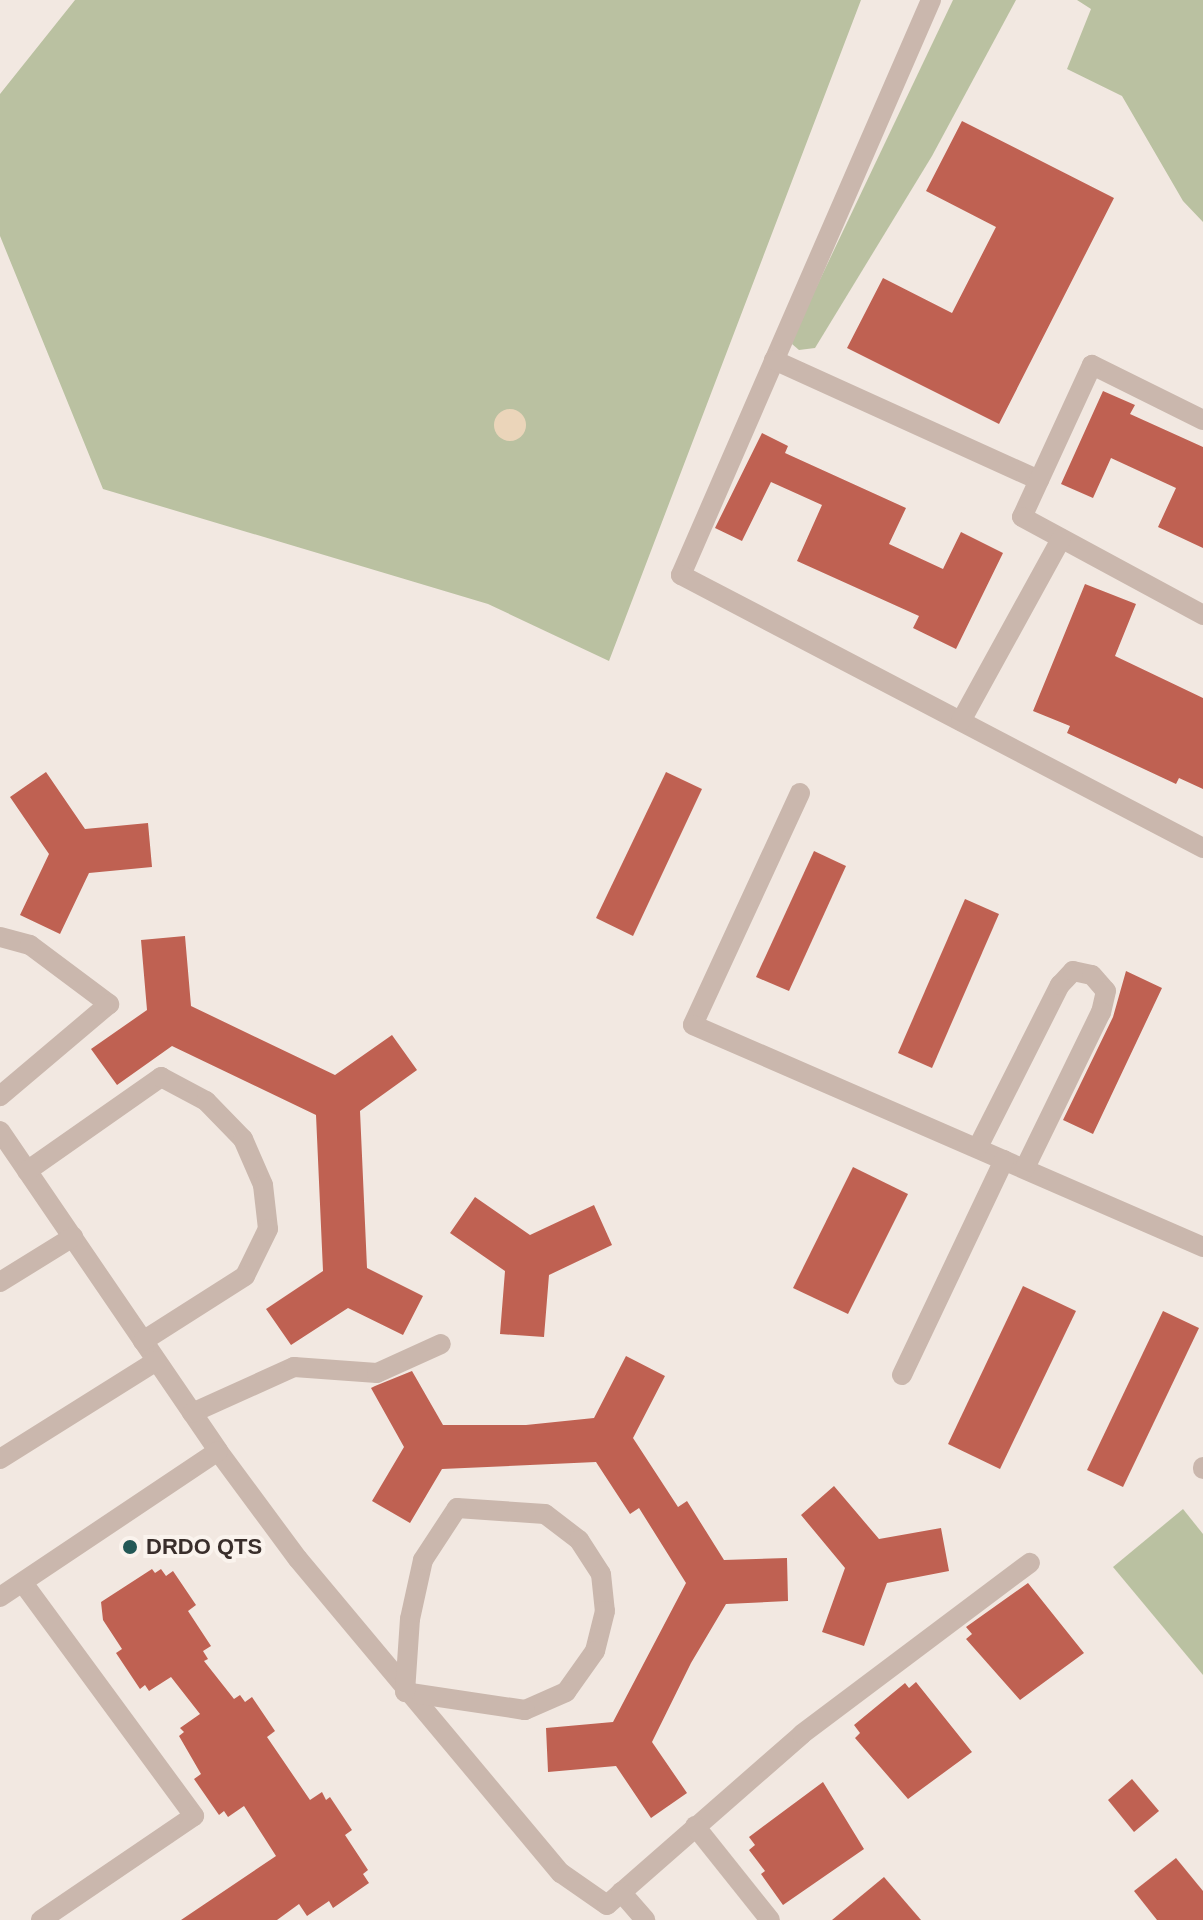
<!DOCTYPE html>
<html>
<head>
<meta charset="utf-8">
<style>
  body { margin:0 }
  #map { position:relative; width:1203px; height:1920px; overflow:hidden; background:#f2e8e1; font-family:Helvetica,sans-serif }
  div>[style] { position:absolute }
  .green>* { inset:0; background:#bac1a1 }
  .sand>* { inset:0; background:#ebd5ba }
  .round { border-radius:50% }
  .building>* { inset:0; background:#bf6152 }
  .minor>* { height:20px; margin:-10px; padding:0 10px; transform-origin:10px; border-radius:10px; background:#cab7ad }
  .dots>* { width:22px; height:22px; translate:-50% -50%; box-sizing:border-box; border:4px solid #faf3ed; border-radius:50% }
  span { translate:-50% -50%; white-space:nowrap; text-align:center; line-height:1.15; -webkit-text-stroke:8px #faf3ed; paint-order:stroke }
  .poi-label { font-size:22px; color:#392e2b; font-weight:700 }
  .left { translate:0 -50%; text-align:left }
</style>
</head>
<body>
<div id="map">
  <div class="green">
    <i style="clip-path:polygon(75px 0,861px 0,609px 661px,488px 604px,103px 489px,0 236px,0 94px)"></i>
    <i style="clip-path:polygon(953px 0,1016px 0,932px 156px,815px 348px,799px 350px,792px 344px,795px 332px)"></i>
    <i style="clip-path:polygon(1077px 0,1203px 0,1203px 222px,1183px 201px,1122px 96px,1067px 69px,1091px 9px)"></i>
    <i style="clip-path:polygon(1183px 1509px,1203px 1534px,1203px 1675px,1113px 1567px)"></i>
  </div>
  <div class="sand">
    <i class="round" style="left:494px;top:409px;width:32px;height:32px"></i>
  </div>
  <div class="building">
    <i style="clip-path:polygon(962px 121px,1114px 198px,999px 424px,847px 348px,883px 278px,952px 313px,996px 227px,926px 191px)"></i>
    <i style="clip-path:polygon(1103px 391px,1135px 405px,1130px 414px,1203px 447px,1203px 548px,1158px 527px,1176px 488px,1111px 458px,1093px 498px,1061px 484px)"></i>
    <i style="clip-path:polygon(762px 433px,788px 446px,785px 453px,906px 508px,889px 544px,943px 569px,961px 532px,1003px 553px,956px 649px,913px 628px,919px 616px,797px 561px,822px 505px,771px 482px,742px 541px,715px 528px)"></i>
    <i style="clip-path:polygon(1085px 584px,1136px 604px,1115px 656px,1203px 698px,1203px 789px,1179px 778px,1176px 784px,1067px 733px,1070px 726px,1033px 711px)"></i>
    <i style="clip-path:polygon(46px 772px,85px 829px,148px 823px,152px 867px,89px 873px,60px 934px,20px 915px,49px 854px,10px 797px)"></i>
    <i style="clip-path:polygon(666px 772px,702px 789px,633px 936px,596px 918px)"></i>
    <i style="clip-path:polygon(814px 851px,846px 866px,789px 991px,756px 977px)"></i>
    <i style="clip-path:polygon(965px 899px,999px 914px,932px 1068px,898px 1053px)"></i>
    <i style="clip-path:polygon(185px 936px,191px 1006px,335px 1075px,392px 1035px,417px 1070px,360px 1111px,367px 1268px,423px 1296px,403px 1335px,348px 1308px,291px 1345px,266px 1309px,323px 1271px,316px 1115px,172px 1046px,117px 1085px,91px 1049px,147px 1010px,141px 940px)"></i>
    <i style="clip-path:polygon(1126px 971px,1162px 988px,1093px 1134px,1063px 1120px,1113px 1017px)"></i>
    <i style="clip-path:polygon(853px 1167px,908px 1194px,848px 1314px,793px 1288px)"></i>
    <i style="clip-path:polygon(475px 1197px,530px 1235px,594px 1205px,612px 1245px,549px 1275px,544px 1337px,500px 1334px,505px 1271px,450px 1233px)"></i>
    <i style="clip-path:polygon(1023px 1286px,1076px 1311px,1000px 1469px,948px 1444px)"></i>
    <i style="clip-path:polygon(1163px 1311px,1199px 1328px,1123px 1487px,1087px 1470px)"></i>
    <i style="clip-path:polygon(626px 1356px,665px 1376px,633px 1438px,678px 1507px,687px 1501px,724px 1560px,787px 1558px,788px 1601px,726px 1604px,691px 1663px,652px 1742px,687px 1793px,651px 1818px,616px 1766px,548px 1772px,546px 1728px,613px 1722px,686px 1583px,639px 1508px,630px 1514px,596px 1462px,442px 1469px,410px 1523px,372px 1501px,404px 1447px,371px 1388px,375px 1386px,412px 1371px,443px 1425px,526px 1425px,594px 1418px)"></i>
    <i style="clip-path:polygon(834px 1486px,879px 1539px,941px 1528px,949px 1571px,887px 1583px,864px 1646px,822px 1632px,845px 1568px,801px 1515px)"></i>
    <i style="clip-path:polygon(152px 1569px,155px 1573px,161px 1569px,166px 1576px,173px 1571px,196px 1605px,188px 1611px,211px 1646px,203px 1651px,208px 1659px,204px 1661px,234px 1699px,240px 1695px,245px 1702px,252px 1697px,275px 1731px,267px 1737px,310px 1800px,322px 1792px,326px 1800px,330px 1797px,352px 1830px,345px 1835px,368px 1870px,363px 1874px,369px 1883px,333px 1908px,329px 1901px,307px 1916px,299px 1904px,277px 1920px,181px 1920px,276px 1856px,244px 1806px,228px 1817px,224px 1811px,219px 1815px,194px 1779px,201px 1774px,179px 1736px,184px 1732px,180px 1728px,200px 1714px,171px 1677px,149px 1691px,145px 1685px,140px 1689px,116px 1653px,122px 1649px,103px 1620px,101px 1602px)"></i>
    <i style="clip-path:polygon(1028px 1583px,1084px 1653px,1020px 1700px,966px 1639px,972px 1634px,966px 1627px)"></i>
    <i style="clip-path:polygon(916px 1682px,972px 1752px,908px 1799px,855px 1738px,860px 1733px,854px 1725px,905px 1683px,909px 1688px)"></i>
    <i style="clip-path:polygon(1132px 1779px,1159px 1811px,1134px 1832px,1108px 1800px)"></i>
    <i style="clip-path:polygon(823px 1782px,864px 1849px,783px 1905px,761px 1874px,765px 1871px,749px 1850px,755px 1845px,749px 1837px)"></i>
    <i style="clip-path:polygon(1176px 1858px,1203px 1891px,1203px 1920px,1157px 1920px,1134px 1891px)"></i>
    <i style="clip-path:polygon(884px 1877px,921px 1920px,832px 1920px)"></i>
  </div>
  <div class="minor">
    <i style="left:931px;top:0;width:627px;rotate:113.5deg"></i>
    <i style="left:681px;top:575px;width:589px;rotate:27.61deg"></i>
    <i style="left:774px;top:360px;width:291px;rotate:24.4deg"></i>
    <i style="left:1203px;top:420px;width:124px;rotate:-153.6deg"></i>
    <i style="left:1092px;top:365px;width:167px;rotate:114.7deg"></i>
    <i style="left:1022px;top:517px;width:206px;rotate:28.4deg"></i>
    <i style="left:961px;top:721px;width:208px;rotate:-61.2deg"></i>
    <i style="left:800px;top:793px;width:255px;rotate:114.8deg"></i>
    <i style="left:693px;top:1025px;width:556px;rotate:23.52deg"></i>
    <i style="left:0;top:937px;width:31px;rotate:15deg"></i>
    <i style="left:30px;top:945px;width:99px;rotate:36.8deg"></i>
    <i style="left:109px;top:1004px;width:143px;rotate:139.8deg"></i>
    <i style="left:0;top:1131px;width:387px;rotate:55.7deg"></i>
    <i style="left:218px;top:1451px;width:134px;rotate:53.5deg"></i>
    <i style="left:298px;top:1559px;width:410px;rotate:50.1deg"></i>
    <i style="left:561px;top:1873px;width:56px;rotate:34.8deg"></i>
    <i style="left:607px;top:1905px;width:259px;rotate:-41.2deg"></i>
    <i style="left:802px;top:1734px;width:285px;rotate:-36.9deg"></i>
    <i style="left:978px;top:1147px;width:182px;rotate:-63.2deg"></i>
    <i style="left:1060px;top:985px;width:19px;rotate:-47deg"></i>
    <i style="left:1073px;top:971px;width:19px;rotate:12deg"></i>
    <i style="left:1092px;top:975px;width:21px;rotate:49deg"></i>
    <i style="left:1106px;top:991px;width:22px;rotate:103deg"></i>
    <i style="left:1101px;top:1012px;width:174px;rotate:116deg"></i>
    <i style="left:27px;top:1171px;width:164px;rotate:-35deg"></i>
    <i style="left:161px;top:1077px;width:51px;rotate:28.1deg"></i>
    <i style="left:206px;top:1101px;width:53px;rotate:45.8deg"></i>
    <i style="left:243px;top:1139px;width:50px;rotate:66.5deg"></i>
    <i style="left:263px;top:1185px;width:44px;rotate:83.5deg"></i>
    <i style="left:268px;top:1229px;width:52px;rotate:116.1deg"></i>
    <i style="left:245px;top:1276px;width:121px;rotate:147.5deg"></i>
    <i style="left:0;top:1282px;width:86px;rotate:-31.7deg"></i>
    <i style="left:902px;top:1375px;width:238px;rotate:-64.6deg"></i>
    <i style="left:192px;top:1413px;width:112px;rotate:-24.3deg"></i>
    <i style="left:294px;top:1367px;width:83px;rotate:4.1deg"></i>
    <i style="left:377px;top:1373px;width:70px;rotate:-24.4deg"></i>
    <i style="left:0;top:1459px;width:184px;rotate:-32.1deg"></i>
    <i style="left:1203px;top:1467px;width:2px;rotate:90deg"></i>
    <i style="left:457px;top:1508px;width:88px;rotate:3.9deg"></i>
    <i style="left:545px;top:1514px;width:43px;rotate:37.4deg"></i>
    <i style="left:579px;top:1540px;width:40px;rotate:57.1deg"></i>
    <i style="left:601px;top:1574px;width:37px;rotate:84deg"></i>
    <i style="left:605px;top:1611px;width:41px;rotate:104deg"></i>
    <i style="left:595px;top:1651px;width:50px;rotate:125.3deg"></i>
    <i style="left:566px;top:1692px;width:45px;rotate:156.3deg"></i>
    <i style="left:525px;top:1710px;width:121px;rotate:-171.5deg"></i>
    <i style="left:405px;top:1692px;width:73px;rotate:-86.1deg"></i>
    <i style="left:410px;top:1619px;width:60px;rotate:-77.6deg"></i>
    <i style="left:423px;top:1560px;width:62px;rotate:-56.8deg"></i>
    <i style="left:23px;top:1583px;width:289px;rotate:53.7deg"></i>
    <i style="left:194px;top:1816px;width:185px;rotate:145.8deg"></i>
    <i style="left:0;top:1597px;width:262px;rotate:-33.8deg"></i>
    <i style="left:695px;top:1826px;width:120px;rotate:51.4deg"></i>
    <i style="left:621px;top:1892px;width:37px;rotate:49deg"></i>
  </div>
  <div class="dots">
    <i style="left:130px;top:1547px;background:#235856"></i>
  </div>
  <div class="poi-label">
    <span class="left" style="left:146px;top:1547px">DRDO QTS</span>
  </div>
</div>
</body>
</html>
